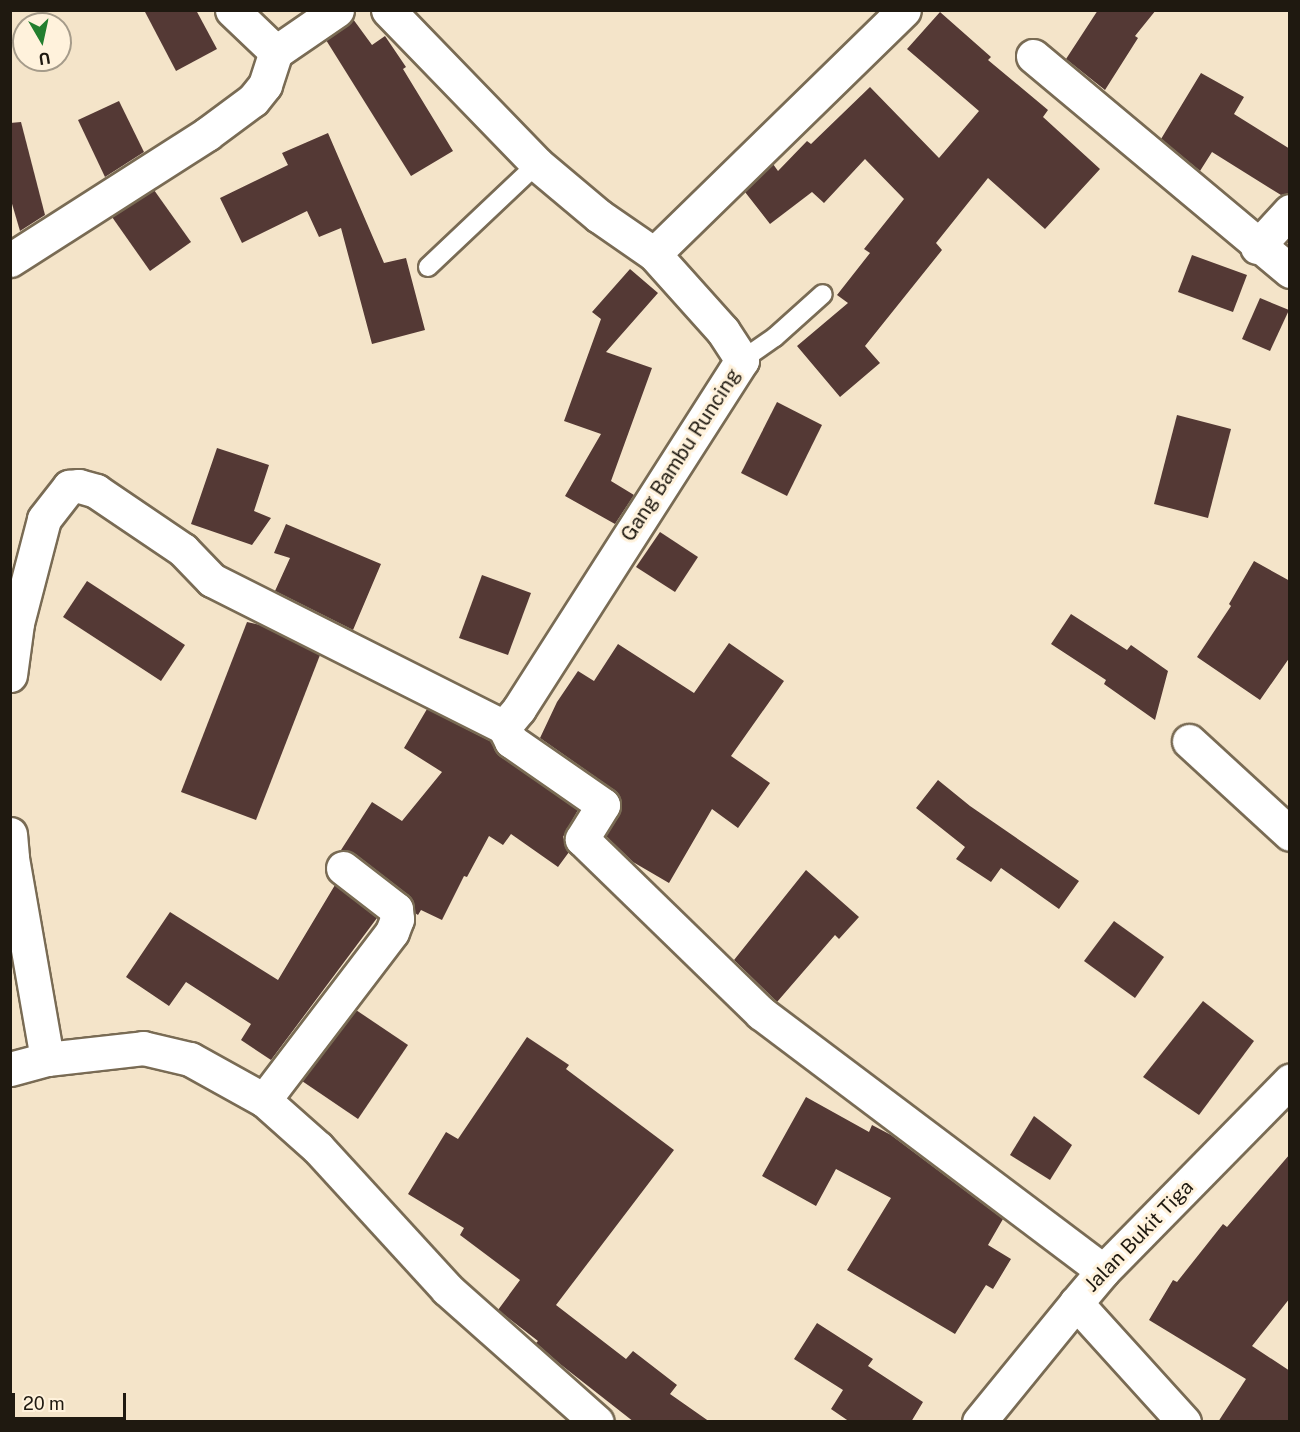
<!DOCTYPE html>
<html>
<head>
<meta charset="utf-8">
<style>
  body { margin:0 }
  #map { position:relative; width:1300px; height:1432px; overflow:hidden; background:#f4e4c9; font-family:"Public Sans",sans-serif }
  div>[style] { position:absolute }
  .building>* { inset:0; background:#543935 }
  .roads { filter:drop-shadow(2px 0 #796b54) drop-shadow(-2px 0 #796b54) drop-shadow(0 2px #796b54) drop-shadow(0 -2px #796b54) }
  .lane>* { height:18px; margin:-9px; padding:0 9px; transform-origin:9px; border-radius:9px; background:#fff }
  .street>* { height:33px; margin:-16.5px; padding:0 16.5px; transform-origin:16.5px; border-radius:16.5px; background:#fff }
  span { translate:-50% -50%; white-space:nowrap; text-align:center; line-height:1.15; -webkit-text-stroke:6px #fff2dc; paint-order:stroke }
  .street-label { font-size:20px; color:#1f1910 }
  .frame { position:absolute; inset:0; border:12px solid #1f1910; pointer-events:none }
  .north { position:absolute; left:12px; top:12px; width:60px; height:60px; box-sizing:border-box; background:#fff2dc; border:2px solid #a59b8a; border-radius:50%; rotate:171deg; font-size:16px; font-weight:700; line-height:24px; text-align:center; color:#1f1910 }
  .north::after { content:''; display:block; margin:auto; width:21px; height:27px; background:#237e2e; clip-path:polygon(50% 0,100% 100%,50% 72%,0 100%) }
  .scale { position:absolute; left:12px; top:1393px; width:114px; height:27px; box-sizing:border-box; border:3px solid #1f1910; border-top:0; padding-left:8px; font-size:18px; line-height:21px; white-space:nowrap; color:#1f1910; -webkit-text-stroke:4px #fff2dc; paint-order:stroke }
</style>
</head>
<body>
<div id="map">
  <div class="building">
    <i style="clip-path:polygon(144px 10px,196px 10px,217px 49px,176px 71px)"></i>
    <i style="clip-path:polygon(1098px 10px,1156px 10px,1135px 36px,1138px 38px,1105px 90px,1066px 59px)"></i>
    <i style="clip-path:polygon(940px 12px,991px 57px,988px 60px,1048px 110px,1043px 117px,1100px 169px,1045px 229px,988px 178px,936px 243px,942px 250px,865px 346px,880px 363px,840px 397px,797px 346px,848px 303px,837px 295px,870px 253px,864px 249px,904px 199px,865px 159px,824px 203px,812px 192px,770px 224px,745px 192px,773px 164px,778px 171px,807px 141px,811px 144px,870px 87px,939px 158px,979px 111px,907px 49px)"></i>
    <i style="clip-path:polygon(353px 19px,372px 45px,385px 36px,406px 67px,403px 69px,453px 151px,411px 176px,326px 40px)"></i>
    <i style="clip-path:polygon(1201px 73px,1244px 97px,1234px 114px,1290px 149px,1290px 193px,1281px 195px,1212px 152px,1200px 171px,1161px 139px)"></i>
    <i style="clip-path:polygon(119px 101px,144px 152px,105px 177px,78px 120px)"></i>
    <i style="clip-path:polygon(21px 122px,45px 215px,20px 231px,10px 197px,10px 123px)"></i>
    <i style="clip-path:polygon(328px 133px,384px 263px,406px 258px,425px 330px,372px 344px,341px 228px,319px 237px,307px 211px,242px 243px,220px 198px,288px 165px,282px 153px)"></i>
    <i style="clip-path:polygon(154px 190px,191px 242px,150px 271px,112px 217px)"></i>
    <i style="clip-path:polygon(1192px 255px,1247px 275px,1233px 312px,1178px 292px)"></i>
    <i style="clip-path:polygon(630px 269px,658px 293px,606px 352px,652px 368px,611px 481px,634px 495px,615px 524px,565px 496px,601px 434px,564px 421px,601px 319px,592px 312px)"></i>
    <i style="clip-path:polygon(1260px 298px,1289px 310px,1270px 351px,1242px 339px)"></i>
    <i style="clip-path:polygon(777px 402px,822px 425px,787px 496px,741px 473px)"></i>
    <i style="clip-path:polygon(1177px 415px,1231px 429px,1208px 518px,1154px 504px)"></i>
    <i style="clip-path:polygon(217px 448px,269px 465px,254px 511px,271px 518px,252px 545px,191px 524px)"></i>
    <i style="clip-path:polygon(286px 524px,381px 564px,353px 630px,275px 591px,290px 558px,274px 553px)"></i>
    <i style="clip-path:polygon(660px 532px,698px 557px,675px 592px,636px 567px)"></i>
    <i style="clip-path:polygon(1254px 561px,1290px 581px,1290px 657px,1260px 700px,1197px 657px,1231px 606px,1229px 604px)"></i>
    <i style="clip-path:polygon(482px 575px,531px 593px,508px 655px,459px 638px)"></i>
    <i style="clip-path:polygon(87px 581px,185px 645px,161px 681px,63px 617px)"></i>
    <i style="clip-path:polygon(1071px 614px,1127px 650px,1131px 645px,1168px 671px,1155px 720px,1104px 684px,1106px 680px,1051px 644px)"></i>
    <i style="clip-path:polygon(247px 622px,260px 625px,320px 655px,256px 820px,181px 792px)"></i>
    <i style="clip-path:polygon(729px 643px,784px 681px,731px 756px,770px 783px,738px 828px,712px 809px,669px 883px,633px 862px,606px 836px,622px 806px,620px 797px,614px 790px,540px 738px,557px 702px,578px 671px,594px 681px,618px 644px,694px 693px)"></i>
    <i style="clip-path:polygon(427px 709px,490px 741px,500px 756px,578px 810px,563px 837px,569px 852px,558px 867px,511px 834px,503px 845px,489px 836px,467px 877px,464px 876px,442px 920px,421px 910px,418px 915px,415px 913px,413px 900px,407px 894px,354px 853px,341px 850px,372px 802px,402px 821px,442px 772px,404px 748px)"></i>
    <i style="clip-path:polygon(938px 780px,970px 806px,1079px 881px,1059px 909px,1001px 868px,991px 882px,956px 859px,965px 847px,916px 808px)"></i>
    <i style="clip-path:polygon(806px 870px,859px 917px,839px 939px,835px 935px,777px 1002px,734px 960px)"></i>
    <i style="clip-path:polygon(335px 885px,377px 918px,271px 1060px,241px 1040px,251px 1024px,186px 982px,169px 1006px,126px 977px,170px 912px,278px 980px)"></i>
    <i style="clip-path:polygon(1114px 921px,1164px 957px,1135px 998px,1084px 961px)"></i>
    <i style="clip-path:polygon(1203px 1001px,1254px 1041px,1199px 1115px,1143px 1077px)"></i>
    <i style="clip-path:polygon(356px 1010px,408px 1045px,358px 1119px,302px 1081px)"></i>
    <i style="clip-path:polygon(527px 1037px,569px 1065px,566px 1069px,674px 1150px,556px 1305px,626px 1359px,633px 1351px,677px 1385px,670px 1394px,710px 1422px,634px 1422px,560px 1364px,536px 1343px,538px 1341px,498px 1310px,520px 1280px,460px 1235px,464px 1228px,408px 1194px,446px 1132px,458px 1139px)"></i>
    <i style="clip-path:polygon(806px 1097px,869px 1132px,872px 1125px,891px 1135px,1003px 1219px,988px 1245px,1011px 1259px,993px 1289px,986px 1285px,955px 1334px,847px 1270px,891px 1198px,836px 1169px,816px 1206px,762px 1176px)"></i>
    <i style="clip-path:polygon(1034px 1116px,1072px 1145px,1050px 1180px,1010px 1155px)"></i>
    <i style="clip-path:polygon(1290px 1154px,1290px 1298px,1252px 1346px,1290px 1371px,1290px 1422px,1218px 1422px,1246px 1379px,1149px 1320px,1173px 1280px,1177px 1282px,1223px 1224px,1227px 1227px)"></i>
    <i style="clip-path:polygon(817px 1323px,873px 1359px,868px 1366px,923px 1402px,911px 1422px,850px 1422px,831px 1409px,843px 1390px,794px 1359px)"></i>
  </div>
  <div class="roads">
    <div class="lane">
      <i style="left:428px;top:267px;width:150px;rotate:-43.4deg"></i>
      <i style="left:742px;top:360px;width:40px;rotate:-34.9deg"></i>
      <i style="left:775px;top:337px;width:64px;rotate:-41.9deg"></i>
    </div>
    <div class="street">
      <i style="left:232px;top:10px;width:61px;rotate:43.7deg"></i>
      <i style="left:276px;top:52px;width:74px;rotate:-34.5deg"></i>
      <i style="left:388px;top:10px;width:214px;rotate:45.9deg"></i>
      <i style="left:537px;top:164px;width:81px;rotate:40deg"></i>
      <i style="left:599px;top:216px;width:67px;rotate:34.6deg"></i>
      <i style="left:654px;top:254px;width:103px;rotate:48.1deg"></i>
      <i style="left:723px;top:331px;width:35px;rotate:57deg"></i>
      <i style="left:742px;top:360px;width:414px;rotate:122.6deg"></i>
      <i style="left:519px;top:709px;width:23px;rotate:130deg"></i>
      <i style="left:1033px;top:56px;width:335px;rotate:39.9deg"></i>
      <i style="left:1257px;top:247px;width:49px;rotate:-47.5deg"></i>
      <i style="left:654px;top:254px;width:349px;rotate:-44.3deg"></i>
      <i style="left:10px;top:260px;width:234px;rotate:-32.6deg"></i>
      <i style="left:207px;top:134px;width:57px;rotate:-36.5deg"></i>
      <i style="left:253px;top:100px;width:19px;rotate:-51deg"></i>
      <i style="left:265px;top:85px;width:35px;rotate:-72deg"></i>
      <i style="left:10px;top:675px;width:52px;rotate:-82.3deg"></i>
      <i style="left:17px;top:623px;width:107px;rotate:-75.4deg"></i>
      <i style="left:44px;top:519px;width:41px;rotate:-52deg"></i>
      <i style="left:69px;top:487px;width:10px;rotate:-6deg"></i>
      <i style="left:79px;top:486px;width:18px;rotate:16deg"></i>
      <i style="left:96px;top:491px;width:105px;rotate:34.1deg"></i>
      <i style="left:183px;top:550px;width:42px;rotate:46deg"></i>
      <i style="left:212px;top:580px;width:327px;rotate:26.7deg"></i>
      <i style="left:504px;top:727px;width:16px;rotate:63deg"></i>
      <i style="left:511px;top:741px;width:112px;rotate:34.8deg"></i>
      <i style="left:603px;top:805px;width:40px;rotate:122deg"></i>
      <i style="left:582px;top:839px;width:250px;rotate:44.2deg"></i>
      <i style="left:761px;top:1013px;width:428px;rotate:37deg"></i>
      <i style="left:1189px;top:741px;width:137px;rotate:42.6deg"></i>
      <i style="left:10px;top:834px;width:24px;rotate:85deg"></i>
      <i style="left:12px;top:858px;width:204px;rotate:80.1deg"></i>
      <i style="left:10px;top:1069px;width:38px;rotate:-15deg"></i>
      <i style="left:47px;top:1059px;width:97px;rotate:-6.5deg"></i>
      <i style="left:143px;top:1048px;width:48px;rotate:13.2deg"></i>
      <i style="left:190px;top:1059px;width:85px;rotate:29deg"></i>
      <i style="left:264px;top:1100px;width:72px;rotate:41.6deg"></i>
      <i style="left:318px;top:1148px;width:191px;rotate:47.5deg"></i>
      <i style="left:447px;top:1289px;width:200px;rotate:41.6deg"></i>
      <i style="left:264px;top:1100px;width:211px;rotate:-52.7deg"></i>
      <i style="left:392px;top:932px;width:14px;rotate:-69deg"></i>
      <i style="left:397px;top:919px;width:10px;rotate:-96deg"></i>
      <i style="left:396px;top:909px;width:67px;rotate:-142.3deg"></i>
      <i style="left:979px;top:1422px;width:154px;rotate:-50.8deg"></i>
      <i style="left:1184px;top:1422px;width:161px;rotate:-132.2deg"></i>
      <i style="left:1076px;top:1303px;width:42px;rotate:-49.8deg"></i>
      <i style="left:1103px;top:1271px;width:267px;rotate:-45.5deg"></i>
    </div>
  </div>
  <div class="street-label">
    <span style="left:681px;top:455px;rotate:-57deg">Gang Bambu Runcing</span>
    <span style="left:1139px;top:1236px;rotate:-46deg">Jalan Bukit Tiga</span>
  </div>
  <div class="frame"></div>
  <div class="north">U</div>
  <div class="scale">20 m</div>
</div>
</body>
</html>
